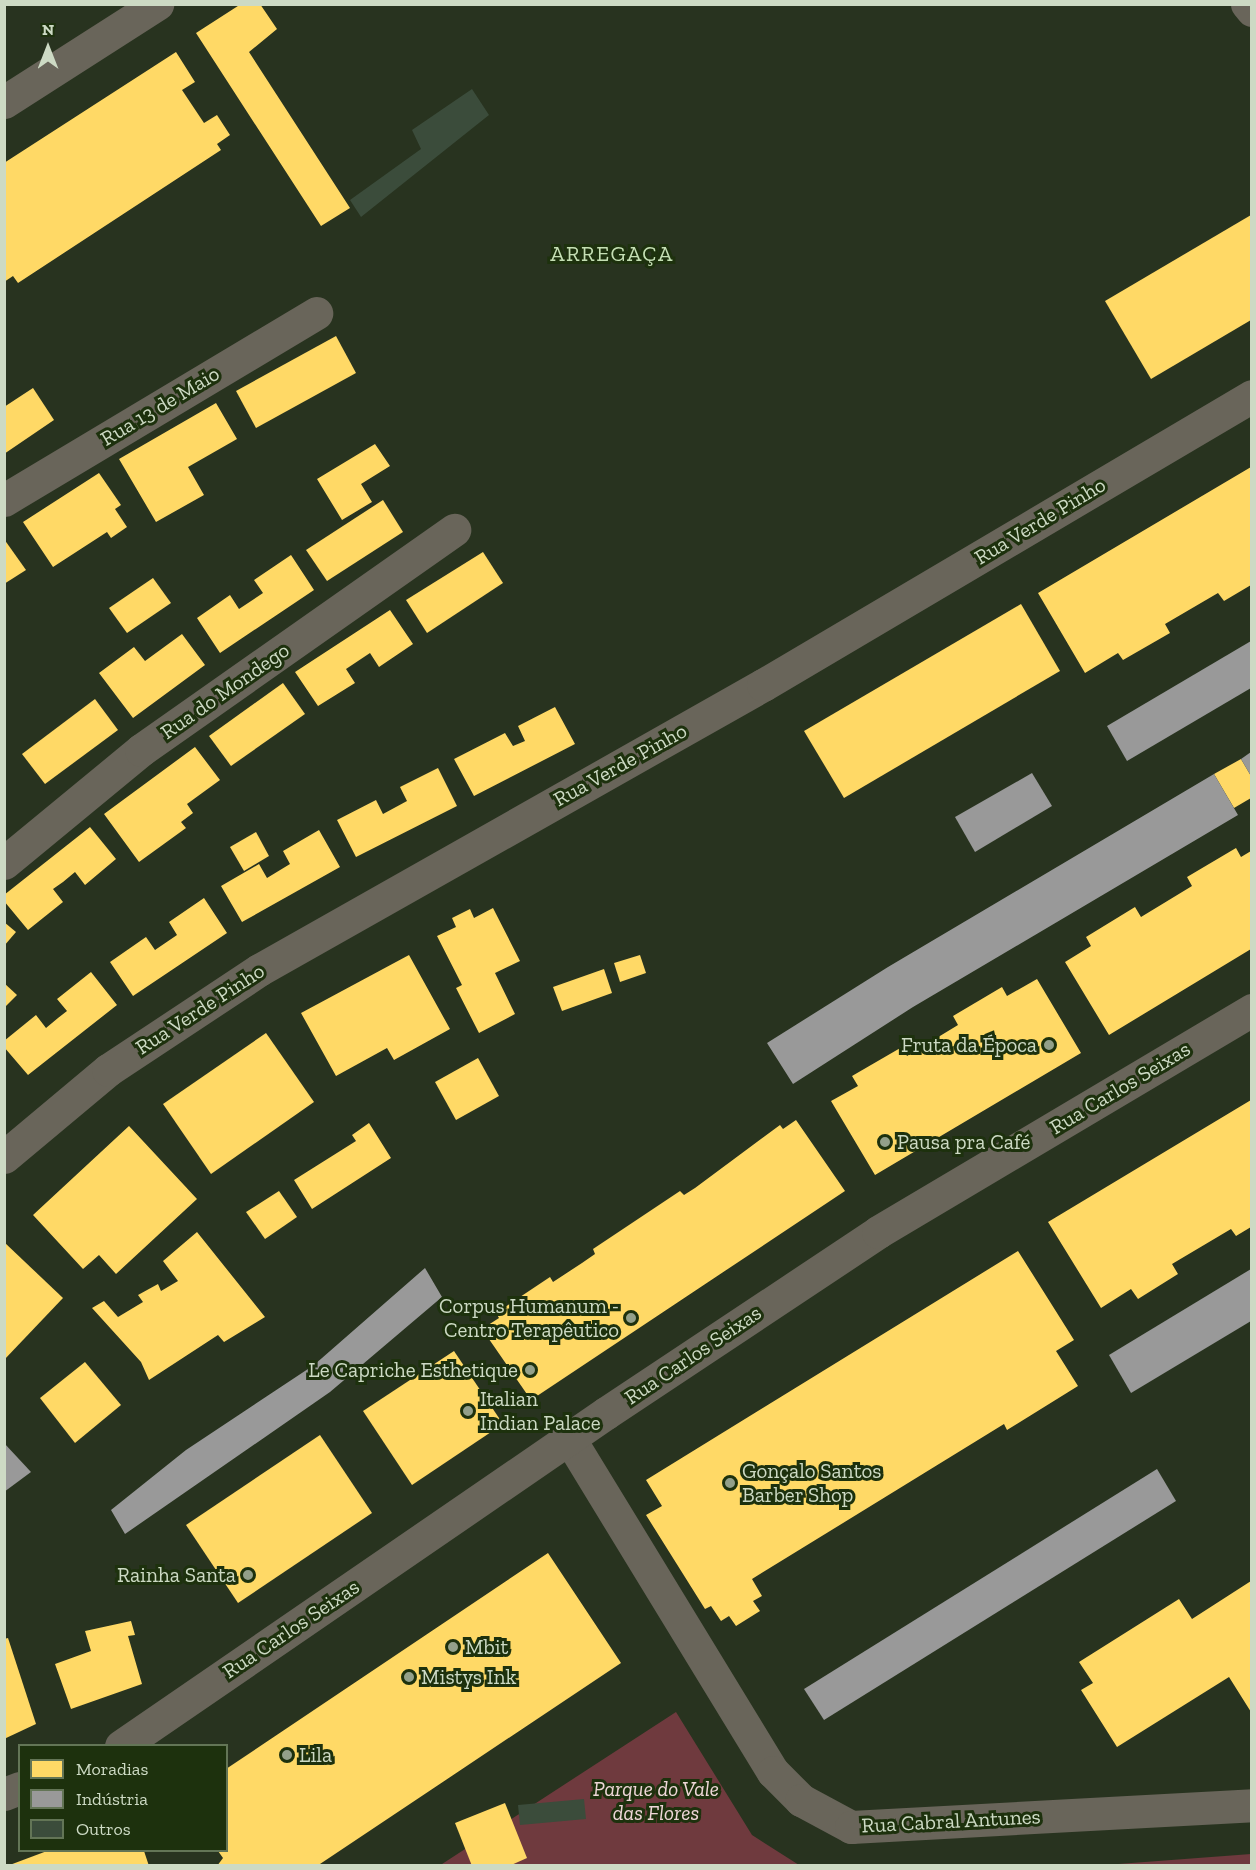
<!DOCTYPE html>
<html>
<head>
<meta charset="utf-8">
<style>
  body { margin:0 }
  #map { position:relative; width:1256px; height:1870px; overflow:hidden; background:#28331f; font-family:"Zilla Slab",serif }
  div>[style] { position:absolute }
  .green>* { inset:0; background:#6f3a3e }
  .homes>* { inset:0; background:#ffd966 }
  .industry>* { inset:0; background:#999 }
  .building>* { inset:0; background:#3b4c3b }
  .minor>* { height:33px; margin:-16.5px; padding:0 16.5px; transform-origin:16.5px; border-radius:16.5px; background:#69655a }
  .dots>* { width:16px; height:16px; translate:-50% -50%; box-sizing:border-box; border:3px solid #1d310d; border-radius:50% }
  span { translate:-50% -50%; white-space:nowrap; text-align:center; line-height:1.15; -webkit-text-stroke:6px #1d310d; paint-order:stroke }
  .street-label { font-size:21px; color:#cddac4 }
  .poi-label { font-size:21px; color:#cddac4 }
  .right { translate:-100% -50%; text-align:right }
  .left { translate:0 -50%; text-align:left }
  .park-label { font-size:21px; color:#efd7d8; font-style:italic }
  .neighbourhood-label { font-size:22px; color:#c5dfb4; letter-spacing:1.5px }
  .frame { position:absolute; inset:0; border:6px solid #cddac4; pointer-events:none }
  .legend { position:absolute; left:18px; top:1744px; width:210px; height:108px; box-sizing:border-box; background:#1d310d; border:2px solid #637556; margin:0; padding:8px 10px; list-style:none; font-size:18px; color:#cddac4 }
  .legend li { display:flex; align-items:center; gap:12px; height:30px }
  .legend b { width:30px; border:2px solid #637556 }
  .north { position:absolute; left:18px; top:18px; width:60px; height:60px; -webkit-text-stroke:4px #1d310d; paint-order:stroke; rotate:0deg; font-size:16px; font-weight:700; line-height:24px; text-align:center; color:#cddac4 }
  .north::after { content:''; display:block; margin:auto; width:21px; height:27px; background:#cddac4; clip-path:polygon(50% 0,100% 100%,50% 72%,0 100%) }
</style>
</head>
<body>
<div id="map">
  <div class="green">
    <i style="clip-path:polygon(676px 1712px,752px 1835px,799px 1865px,439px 1866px)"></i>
    <i style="clip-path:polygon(1251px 1854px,1251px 1865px,1105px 1865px)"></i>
  </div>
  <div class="homes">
    <i style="clip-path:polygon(241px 4px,260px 4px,277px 29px,249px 52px,350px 208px,321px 226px,196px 33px)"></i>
    <i style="clip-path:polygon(176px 52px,195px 82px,182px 90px,204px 123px,217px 115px,230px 135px,217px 144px,221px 150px,18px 283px,13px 276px,4px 282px,4px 163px)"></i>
    <i style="clip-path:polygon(1251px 215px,1251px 320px,1151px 379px,1105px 301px)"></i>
    <i style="clip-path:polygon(336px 336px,356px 373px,256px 428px,236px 391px)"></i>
    <i style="clip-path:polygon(33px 388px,54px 420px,4px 454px,4px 407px)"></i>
    <i style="clip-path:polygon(216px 403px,237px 439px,188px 467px,204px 495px,156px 522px,119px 459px)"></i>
    <i style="clip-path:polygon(375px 444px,390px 466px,361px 484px,372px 502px,342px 520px,317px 479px)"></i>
    <i style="clip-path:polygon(1251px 467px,1251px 585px,1224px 601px,1218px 593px,1165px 624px,1170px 633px,1123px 660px,1118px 653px,1085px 673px,1038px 593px)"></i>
    <i style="clip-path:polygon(99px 473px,121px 505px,115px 509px,127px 527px,111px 538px,107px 532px,53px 567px,23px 522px)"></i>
    <i style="clip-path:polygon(383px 500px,403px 532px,327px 581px,306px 550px)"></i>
    <i style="clip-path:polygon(4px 539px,26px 570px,4px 584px)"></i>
    <i style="clip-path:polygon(483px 552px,503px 583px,427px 633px,406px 600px)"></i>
    <i style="clip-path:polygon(291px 555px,314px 590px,220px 653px,197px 618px,230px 595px,239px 609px,263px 593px,254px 580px)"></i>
    <i style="clip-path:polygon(153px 578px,171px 603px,127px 633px,109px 608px)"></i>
    <i style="clip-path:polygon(1021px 604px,1060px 671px,844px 798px,804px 731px)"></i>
    <i style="clip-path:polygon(390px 610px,413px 644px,379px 667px,370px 653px,346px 669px,355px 683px,318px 706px,295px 672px)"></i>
    <i style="clip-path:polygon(182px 634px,205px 665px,133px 718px,99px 673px,134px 647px,145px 661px)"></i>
    <i style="clip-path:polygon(283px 683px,305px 714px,231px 766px,209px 736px)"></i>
    <i style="clip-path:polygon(95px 699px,118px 730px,45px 784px,22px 754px)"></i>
    <i style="clip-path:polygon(555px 707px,575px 744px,474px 796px,454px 759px,505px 733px,513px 746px,525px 741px,518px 726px)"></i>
    <i style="clip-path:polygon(195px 747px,220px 780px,187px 804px,193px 813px,181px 822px,186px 828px,139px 862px,104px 814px)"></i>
    <i style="clip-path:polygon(1241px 759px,1251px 776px,1251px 798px,1234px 808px,1214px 774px)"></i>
    <i style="clip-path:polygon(438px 768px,457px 806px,356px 857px,337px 820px,376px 800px,383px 814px,407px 801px,400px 787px)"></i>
    <i style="clip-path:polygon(90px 827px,116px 859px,85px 885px,75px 872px,63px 882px,53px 889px,63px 902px,28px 930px,4px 901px,4px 895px)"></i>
    <i style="clip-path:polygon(319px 830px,340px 867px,242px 922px,221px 886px,259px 864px,267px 878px,290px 864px,283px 851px)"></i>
    <i style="clip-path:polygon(256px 832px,269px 856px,244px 871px,230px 847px)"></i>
    <i style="clip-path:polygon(1236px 848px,1241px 857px,1251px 851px,1251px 949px,1109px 1035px,1065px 962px,1091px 946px,1086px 937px,1135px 907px,1141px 917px,1192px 886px,1187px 877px)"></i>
    <i style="clip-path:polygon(204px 898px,227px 933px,133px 996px,110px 962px,146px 937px,155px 950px,177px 935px,169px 922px)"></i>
    <i style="clip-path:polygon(493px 908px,520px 961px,495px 973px,515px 1014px,479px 1033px,456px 988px,462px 985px,437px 936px,456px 927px,452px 918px,470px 909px,474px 918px)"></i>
    <i style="clip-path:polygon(4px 922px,16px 932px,4px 946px)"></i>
    <i style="clip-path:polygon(409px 955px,450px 1029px,394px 1060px,387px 1048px,336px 1076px,301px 1013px)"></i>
    <i style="clip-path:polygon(640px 955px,646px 973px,620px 982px,614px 963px)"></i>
    <i style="clip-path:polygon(604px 969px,612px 993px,562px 1011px,553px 987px)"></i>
    <i style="clip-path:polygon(91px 972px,117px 1005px,28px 1075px,4px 1047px,4px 1041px,36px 1015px,46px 1028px,58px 1018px,67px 1011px,57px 999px)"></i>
    <i style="clip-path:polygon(1037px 979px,1081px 1053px,875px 1175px,831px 1101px,858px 1086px,852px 1076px,902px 1047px,907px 1056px,958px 1025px,953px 1016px,1002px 987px,1007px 996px)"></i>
    <i style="clip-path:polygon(4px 983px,17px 995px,4px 1008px)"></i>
    <i style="clip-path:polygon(266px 1033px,314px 1102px,211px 1174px,163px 1104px)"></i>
    <i style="clip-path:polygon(478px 1058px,499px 1096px,456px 1120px,435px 1082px)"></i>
    <i style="clip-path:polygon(1251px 1100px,1251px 1227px,1236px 1236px,1231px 1229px,1172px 1264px,1178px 1274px,1138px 1299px,1131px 1289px,1101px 1308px,1048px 1222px)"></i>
    <i style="clip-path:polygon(796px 1120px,845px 1191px,531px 1400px,482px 1329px,499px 1318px,496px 1313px,550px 1277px,553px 1282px,582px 1263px,595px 1254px,593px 1249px,680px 1191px,684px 1195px,695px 1188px,780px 1125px,783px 1129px)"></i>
    <i style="clip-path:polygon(369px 1123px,391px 1158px,312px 1209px,294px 1180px,356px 1141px,352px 1135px)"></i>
    <i style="clip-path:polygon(129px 1126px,197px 1199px,116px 1274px,99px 1255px,83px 1269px,33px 1215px)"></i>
    <i style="clip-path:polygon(279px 1191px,297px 1217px,265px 1239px,246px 1212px)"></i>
    <i style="clip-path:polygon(197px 1232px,265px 1317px,224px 1342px,218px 1335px,149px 1380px,141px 1362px,92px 1308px,104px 1301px,118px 1317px,143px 1302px,138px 1295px,158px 1284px,161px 1291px,178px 1281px,163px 1261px)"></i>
    <i style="clip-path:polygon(4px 1242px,63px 1298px,4px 1360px)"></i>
    <i style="clip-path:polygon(1018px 1251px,1074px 1340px,1056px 1351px,1078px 1386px,1007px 1430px,1004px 1424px,752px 1579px,762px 1596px,753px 1601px,760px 1611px,736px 1626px,729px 1616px,721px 1621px,711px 1606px,705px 1609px,646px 1515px,662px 1506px,646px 1480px)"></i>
    <i style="clip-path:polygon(454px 1351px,503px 1424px,412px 1485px,363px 1411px)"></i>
    <i style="clip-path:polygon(85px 1362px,121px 1405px,75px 1443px,40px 1398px)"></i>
    <i style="clip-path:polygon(320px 1435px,372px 1513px,238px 1603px,186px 1525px)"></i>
    <i style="clip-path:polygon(548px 1553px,621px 1663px,317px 1866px,217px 1866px,223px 1858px,218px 1851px,226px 1851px,226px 1769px)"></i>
    <i style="clip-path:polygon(1251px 1581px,1251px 1712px,1229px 1677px,1117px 1747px,1081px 1690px,1093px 1683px,1079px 1662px,1179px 1599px,1192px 1619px)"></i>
    <i style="clip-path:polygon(131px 1621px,135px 1635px,128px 1636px,142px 1684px,71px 1709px,55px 1664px,91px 1651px,85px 1631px)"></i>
    <i style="clip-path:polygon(8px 1638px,36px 1724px,4px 1739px,4px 1639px)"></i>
    <i style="clip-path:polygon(505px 1803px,527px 1858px,509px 1866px,472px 1866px,455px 1823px)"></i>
    <i style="clip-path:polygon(47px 1851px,144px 1851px,149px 1866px,7px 1866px)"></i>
  </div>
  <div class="industry">
    <i style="clip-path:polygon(1251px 641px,1251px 688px,1127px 761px,1107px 726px)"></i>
    <i style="clip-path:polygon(1251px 752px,1251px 776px,1241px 759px)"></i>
    <i style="clip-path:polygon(1032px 773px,1052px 806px,975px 852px,955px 817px)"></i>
    <i style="clip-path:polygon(1214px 774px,1238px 815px,913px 1007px,793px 1084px,767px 1043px,888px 967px)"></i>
    <i style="clip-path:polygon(425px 1268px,442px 1297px,330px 1392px,125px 1534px,111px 1510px,186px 1450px,314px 1365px)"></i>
    <i style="clip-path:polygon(1251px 1269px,1251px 1321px,1131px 1393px,1109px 1355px)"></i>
    <i style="clip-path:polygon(4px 1443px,31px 1472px,4px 1492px)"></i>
    <i style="clip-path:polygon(1157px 1469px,1176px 1501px,824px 1720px,804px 1689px)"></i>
  </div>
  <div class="building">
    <i style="clip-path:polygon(472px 89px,489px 115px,361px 217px,350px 200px,421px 149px,412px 130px)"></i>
    <i style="clip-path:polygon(584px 1799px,586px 1819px,520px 1825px,518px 1805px)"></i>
  </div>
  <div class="minor">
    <i style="left:1247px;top:4px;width:8px;rotate:50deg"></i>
    <i style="left:4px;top:102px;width:182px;rotate:-32.6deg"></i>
    <i style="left:4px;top:500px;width:364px;rotate:-30.9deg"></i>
    <i style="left:4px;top:863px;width:178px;rotate:-39.5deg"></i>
    <i style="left:141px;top:750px;width:383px;rotate:-35.1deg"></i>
    <i style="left:4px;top:1157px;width:136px;rotate:-39.9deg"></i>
    <i style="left:108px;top:1070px;width:181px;rotate:-33.5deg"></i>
    <i style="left:259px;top:970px;width:579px;rotate:-29.49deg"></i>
    <i style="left:763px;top:685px;width:568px;rotate:-30.58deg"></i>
    <i style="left:569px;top:1438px;width:391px;rotate:58.6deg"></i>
    <i style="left:773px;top:1772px;width:40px;rotate:45deg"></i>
    <i style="left:801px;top:1800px;width:57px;rotate:28.4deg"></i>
    <i style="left:851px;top:1827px;width:402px;rotate:-3.1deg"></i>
    <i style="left:121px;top:1746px;width:588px;rotate:-34.47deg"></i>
    <i style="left:606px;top:1413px;width:327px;rotate:-33.6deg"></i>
    <i style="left:878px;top:1232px;width:435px;rotate:-30.7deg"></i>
    <i style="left:4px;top:1794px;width:17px;rotate:-21deg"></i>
  </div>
  <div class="dots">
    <i style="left:1049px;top:1045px;background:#93a08a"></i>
    <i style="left:885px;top:1142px;background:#93a08a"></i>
    <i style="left:631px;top:1318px;background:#93a08a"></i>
    <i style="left:530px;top:1370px;background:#93a08a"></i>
    <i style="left:468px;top:1411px;background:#93a08a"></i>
    <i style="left:730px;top:1483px;background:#93a08a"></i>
    <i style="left:248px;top:1575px;background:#93a08a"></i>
    <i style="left:453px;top:1647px;background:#93a08a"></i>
    <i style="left:409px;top:1677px;background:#93a08a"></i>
    <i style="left:287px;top:1755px;background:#93a08a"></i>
  </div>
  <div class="street-label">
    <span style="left:160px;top:406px;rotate:-31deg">Rua 13 de Maio</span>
    <span style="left:1040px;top:521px;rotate:-31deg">Rua Verde Pinho</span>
    <span style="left:225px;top:691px;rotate:-35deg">Rua do Mondego</span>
    <span style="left:620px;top:765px;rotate:-29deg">Rua Verde Pinho</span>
    <span style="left:200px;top:1009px;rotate:-33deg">Rua Verde Pinho</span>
    <span style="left:1120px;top:1088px;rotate:-31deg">Rua Carlos Seixas</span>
    <span style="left:693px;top:1355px;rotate:-34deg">Rua Carlos Seixas</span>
    <span style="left:291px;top:1629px;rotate:-34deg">Rua Carlos Seixas</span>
    <span style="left:951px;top:1821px;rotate:-3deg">Rua Cabral Antunes</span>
  </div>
  <div class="poi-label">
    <span class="right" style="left:1037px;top:1045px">Fruta da Época</span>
    <span class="left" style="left:897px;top:1142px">Pausa pra Café</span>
    <span class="right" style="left:619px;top:1318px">Corpus Humanum -<br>Centro Terapêutico</span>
    <span class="right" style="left:518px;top:1370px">Le Capriche Esthetique</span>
    <span class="left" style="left:480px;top:1411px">Italian<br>Indian Palace</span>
    <span class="left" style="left:742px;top:1483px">Gonçalo Santos<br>Barber Shop</span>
    <span class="right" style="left:236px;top:1575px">Rainha Santa</span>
    <span class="left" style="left:465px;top:1647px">Mbit</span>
    <span class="left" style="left:421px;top:1677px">Mistys Ink</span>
    <span class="left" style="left:299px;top:1755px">Lila</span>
  </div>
  <div class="park-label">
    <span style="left:656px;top:1801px">Parque do Vale<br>das Flores</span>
  </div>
  <div class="neighbourhood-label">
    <span style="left:612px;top:254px">ARREGAÇA</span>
  </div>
  <div class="frame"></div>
  <ul class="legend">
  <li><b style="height:16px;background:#ffd966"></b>Moradias</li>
  <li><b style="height:16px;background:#999"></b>Indústria</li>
  <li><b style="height:16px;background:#3b4c3b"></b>Outros</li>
  </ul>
  <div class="north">N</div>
</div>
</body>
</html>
